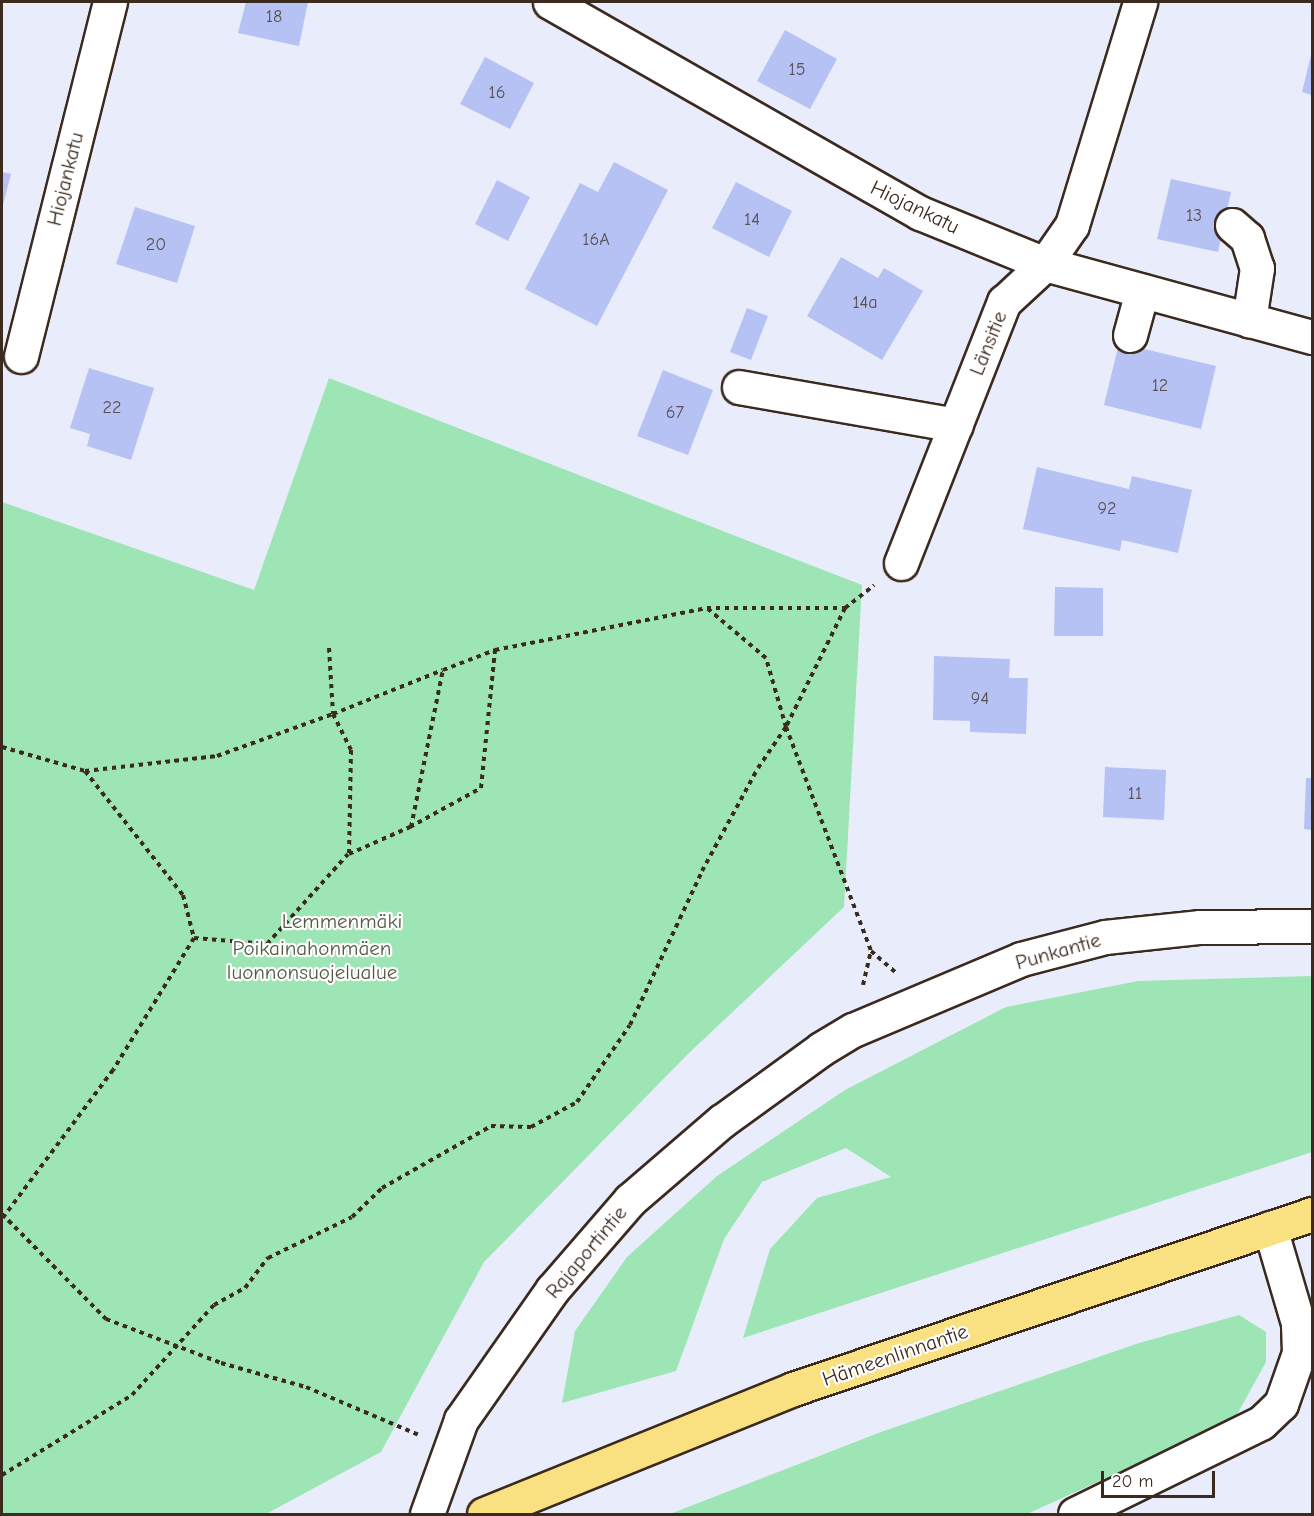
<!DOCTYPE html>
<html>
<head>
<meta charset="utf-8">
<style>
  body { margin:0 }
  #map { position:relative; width:1314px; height:1516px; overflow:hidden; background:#e9edfb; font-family:"Comic Neue",sans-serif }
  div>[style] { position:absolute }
  .green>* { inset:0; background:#9de5b4 }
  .building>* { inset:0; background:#b6c2f3 }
  .path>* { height:4px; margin-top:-2px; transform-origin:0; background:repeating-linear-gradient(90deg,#3b2a1e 0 4.5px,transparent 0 9px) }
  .roads { filter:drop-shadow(2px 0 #3b2a1e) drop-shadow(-2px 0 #3b2a1e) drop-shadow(0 2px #3b2a1e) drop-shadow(0 -2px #3b2a1e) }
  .minor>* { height:33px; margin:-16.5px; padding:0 16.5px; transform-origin:16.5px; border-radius:16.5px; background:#fff }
  .major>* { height:33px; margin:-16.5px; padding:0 16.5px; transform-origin:16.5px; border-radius:16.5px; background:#f9e181 }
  span { translate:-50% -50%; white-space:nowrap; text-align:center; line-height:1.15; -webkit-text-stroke:4.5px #fff; paint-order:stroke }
  .number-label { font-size:18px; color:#5a5053 }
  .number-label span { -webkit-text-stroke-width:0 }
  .street-label { font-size:21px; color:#3b2a1e }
  .park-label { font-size:21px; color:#545944 }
  .frame { position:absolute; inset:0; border:3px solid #3b2a1e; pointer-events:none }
  .scale { position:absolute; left:1101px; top:1471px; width:114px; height:27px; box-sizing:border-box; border:3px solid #3b2a1e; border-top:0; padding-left:8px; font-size:18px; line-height:21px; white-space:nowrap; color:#3b2a1e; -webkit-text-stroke:4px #fff; paint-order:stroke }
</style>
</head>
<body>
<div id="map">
  <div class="green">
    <i style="clip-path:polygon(329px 378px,862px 585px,844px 907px,688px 1054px,484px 1262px,381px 1452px,266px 1514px,2px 1514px,2px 502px,254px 590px)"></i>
    <i style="clip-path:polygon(1312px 976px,1312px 1152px,743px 1338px,770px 1249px,817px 1198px,891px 1177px,846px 1148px,762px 1182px,724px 1239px,676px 1371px,562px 1403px,575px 1331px,627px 1257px,717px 1176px,845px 1090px,1006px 1007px,1138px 981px)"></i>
    <i style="clip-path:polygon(1239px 1315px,1266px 1332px,1266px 1362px,1234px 1420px,1027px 1514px,670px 1514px,881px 1432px,1139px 1343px)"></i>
  </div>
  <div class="building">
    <i style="clip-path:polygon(246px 2px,308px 2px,299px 46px,238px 33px)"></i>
    <i style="clip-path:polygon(785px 30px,837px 59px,810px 109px,757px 81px)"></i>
    <i style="clip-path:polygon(1312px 51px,1312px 95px,1302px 92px)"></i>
    <i style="clip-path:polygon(485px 57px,534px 83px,510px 129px,460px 104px)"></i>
    <i style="clip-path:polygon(614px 162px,668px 190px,597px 326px,525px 289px,580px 183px,598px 192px)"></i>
    <i style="clip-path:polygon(2px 172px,11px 174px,2px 209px)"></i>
    <i style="clip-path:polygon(1171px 179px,1231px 192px,1218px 252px,1157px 239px)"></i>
    <i style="clip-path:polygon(497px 180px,530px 197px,508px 241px,475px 224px)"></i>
    <i style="clip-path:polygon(736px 182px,792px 211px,769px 257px,712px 228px)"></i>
    <i style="clip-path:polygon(135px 207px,195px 226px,177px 283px,116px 264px)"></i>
    <i style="clip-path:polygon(841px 257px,878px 278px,884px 268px,923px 291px,882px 360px,807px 316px)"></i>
    <i style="clip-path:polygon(747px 308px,768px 316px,751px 360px,730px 352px)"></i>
    <i style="clip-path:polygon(1119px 343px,1216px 366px,1201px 429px,1104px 405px)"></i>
    <i style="clip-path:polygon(89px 368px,154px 388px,131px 460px,87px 446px,90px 434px,70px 428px)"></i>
    <i style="clip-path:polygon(663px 370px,713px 390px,688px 455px,637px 436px)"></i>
    <i style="clip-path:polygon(1037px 467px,1129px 489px,1132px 476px,1192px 490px,1178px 553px,1122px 540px,1120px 551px,1023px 529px)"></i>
    <i style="clip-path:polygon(1055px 587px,1103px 588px,1103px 636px,1054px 636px)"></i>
    <i style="clip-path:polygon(934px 656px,1010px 659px,1009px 678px,1028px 678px,1026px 734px,970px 732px,970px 721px,933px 720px)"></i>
    <i style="clip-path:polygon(1105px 767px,1166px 770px,1164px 820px,1103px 817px)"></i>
    <i style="clip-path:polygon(1306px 778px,1312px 778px,1312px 830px,1304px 829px)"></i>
  </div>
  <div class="path">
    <i style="left:845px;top:608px;width:133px;rotate:116.4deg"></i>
    <i style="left:786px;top:727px;width:240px;rotate:69.2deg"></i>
    <i style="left:871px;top:951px;width:32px;rotate:41deg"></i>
    <i style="left:329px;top:648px;width:66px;rotate:86.5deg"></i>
    <i style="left:333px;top:714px;width:118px;rotate:-21.8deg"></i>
    <i style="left:2px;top:747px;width:86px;rotate:16.1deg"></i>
    <i style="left:85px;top:771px;width:158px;rotate:51.7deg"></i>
    <i style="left:183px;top:895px;width:44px;rotate:75.7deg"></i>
    <i style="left:194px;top:938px;width:155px;rotate:121.5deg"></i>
    <i style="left:113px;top:1070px;width:186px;rotate:126.7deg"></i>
    <i style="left:85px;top:771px;width:133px;rotate:-6.5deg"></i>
    <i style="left:217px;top:756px;width:123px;rotate:-19.9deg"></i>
    <i style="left:333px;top:714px;width:40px;rotate:63.4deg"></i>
    <i style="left:351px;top:750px;width:104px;rotate:91.1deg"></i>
    <i style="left:349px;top:854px;width:67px;rotate:-23.9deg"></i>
    <i style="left:410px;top:827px;width:81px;rotate:-28.8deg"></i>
    <i style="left:481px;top:788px;width:139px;rotate:-84.2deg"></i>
    <i style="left:411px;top:827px;width:160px;rotate:-78.5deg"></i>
    <i style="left:443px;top:670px;width:56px;rotate:-21deg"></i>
    <i style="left:495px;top:650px;width:216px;rotate:-11.2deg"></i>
    <i style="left:707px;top:608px;width:138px"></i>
    <i style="left:845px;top:608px;width:37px;rotate:-38deg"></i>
    <i style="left:194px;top:938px;width:73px;rotate:4.7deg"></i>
    <i style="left:267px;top:944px;width:121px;rotate:-48deg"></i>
    <i style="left:863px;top:985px;width:35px;rotate:-77deg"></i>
    <i style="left:2px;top:1214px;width:148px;rotate:45.3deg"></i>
    <i style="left:106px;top:1319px;width:123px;rotate:20.9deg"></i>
    <i style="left:221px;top:1363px;width:88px;rotate:15.8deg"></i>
    <i style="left:306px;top:1387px;width:123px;rotate:23deg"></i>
    <i style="left:2px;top:1475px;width:153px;rotate:-31.6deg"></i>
    <i style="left:132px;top:1395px;width:122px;rotate:-47.7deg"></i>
    <i style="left:214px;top:1305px;width:35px;rotate:-29deg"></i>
    <i style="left:245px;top:1288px;width:38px;rotate:-53deg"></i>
    <i style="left:268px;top:1258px;width:93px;rotate:-26deg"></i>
    <i style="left:352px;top:1217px;width:42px;rotate:-44deg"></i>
    <i style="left:382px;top:1188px;width:125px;rotate:-29.6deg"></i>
    <i style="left:491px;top:1126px;width:40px;rotate:1.4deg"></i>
    <i style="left:531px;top:1127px;width:52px;rotate:-28.5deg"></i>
    <i style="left:577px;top:1102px;width:93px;rotate:-55.5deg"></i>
    <i style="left:630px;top:1025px;width:170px;rotate:-64.9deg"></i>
    <i style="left:702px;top:871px;width:117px;rotate:-61.5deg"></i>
    <i style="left:758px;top:768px;width:50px;rotate:-55.7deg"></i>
    <i style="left:786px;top:727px;width:72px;rotate:-106.2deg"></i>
    <i style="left:766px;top:658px;width:77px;rotate:-139.7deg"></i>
  </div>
  <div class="roads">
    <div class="minor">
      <i style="left:550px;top:2px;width:426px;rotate:29.7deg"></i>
      <i style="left:920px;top:213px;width:135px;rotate:22.2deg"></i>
      <i style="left:1045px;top:264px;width:277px;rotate:15.3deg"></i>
      <i style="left:1232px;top:225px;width:20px;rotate:41deg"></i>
      <i style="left:1247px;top:238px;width:32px;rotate:72deg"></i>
      <i style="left:1257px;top:268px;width:53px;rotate:98.7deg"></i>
      <i style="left:1130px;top:335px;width:46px;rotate:-74.7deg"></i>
      <i style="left:21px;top:356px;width:365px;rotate:-75.9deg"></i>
      <i style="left:739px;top:387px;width:220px;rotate:9.9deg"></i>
      <i style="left:901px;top:563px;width:281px;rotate:-68.5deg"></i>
      <i style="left:1004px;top:302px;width:56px;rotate:-42.8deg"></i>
      <i style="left:1045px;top:264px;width:47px;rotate:-55.3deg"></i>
      <i style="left:1072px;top:225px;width:233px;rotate:-73deg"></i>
      <i style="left:427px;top:1514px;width:100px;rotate:-70.1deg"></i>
      <i style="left:461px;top:1420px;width:159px;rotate:-55deg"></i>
      <i style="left:552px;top:1290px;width:119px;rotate:-49.1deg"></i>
      <i style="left:630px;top:1200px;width:121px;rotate:-40.7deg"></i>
      <i style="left:722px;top:1121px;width:122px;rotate:-36deg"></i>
      <i style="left:821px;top:1049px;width:37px;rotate:-31deg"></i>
      <i style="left:853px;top:1030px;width:182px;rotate:-22.9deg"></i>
      <i style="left:1021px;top:959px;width:87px;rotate:-14.7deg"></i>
      <i style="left:1105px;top:937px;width:96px;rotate:-6deg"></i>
      <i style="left:1200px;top:927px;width:112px;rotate:-0.5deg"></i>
      <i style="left:1075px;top:1514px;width:207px;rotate:-26.1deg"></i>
      <i style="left:1261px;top:1423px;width:28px;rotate:-44deg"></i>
      <i style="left:1281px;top:1404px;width:54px;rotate:-70.6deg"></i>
      <i style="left:1299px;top:1353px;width:30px;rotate:-92deg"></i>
      <i style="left:1298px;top:1323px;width:99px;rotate:-106.4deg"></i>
    </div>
    <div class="major">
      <i style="left:484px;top:1514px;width:333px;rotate:-22deg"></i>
      <i style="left:793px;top:1389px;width:548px;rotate:-18.63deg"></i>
    </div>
  </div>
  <div class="number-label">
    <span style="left:274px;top:17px">18</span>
    <span style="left:797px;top:70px">15</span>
    <span style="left:497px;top:93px">16</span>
    <span style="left:1194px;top:216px">13</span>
    <span style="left:752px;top:220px">14</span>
    <span style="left:596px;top:240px">16A</span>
    <span style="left:156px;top:245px">20</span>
    <span style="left:865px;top:303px">14a</span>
    <span style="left:1160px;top:386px">12</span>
    <span style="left:112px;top:408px">22</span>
    <span style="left:675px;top:413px">67</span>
    <span style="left:1107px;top:509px">92</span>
    <span style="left:980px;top:699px">94</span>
    <span style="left:1135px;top:794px">11</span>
  </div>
  <div class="street-label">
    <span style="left:65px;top:179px;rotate:-76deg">Hiojankatu</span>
    <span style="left:915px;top:207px;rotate:26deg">Hiojankatu</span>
    <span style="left:988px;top:343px;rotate:-68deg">Länsitie</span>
    <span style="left:1058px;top:951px;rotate:-16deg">Punkantie</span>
    <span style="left:586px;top:1252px;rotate:-50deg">Rajaportintie</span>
    <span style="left:895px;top:1355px;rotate:-19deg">Hämeenlinnantie</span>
  </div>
  <div class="park-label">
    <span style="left:342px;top:921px">Lemmenmäki</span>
    <span style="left:312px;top:960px">Poikainahonmäen<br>luonnonsuojelualue</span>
  </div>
  <div class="frame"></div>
  <div class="scale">20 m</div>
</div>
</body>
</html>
